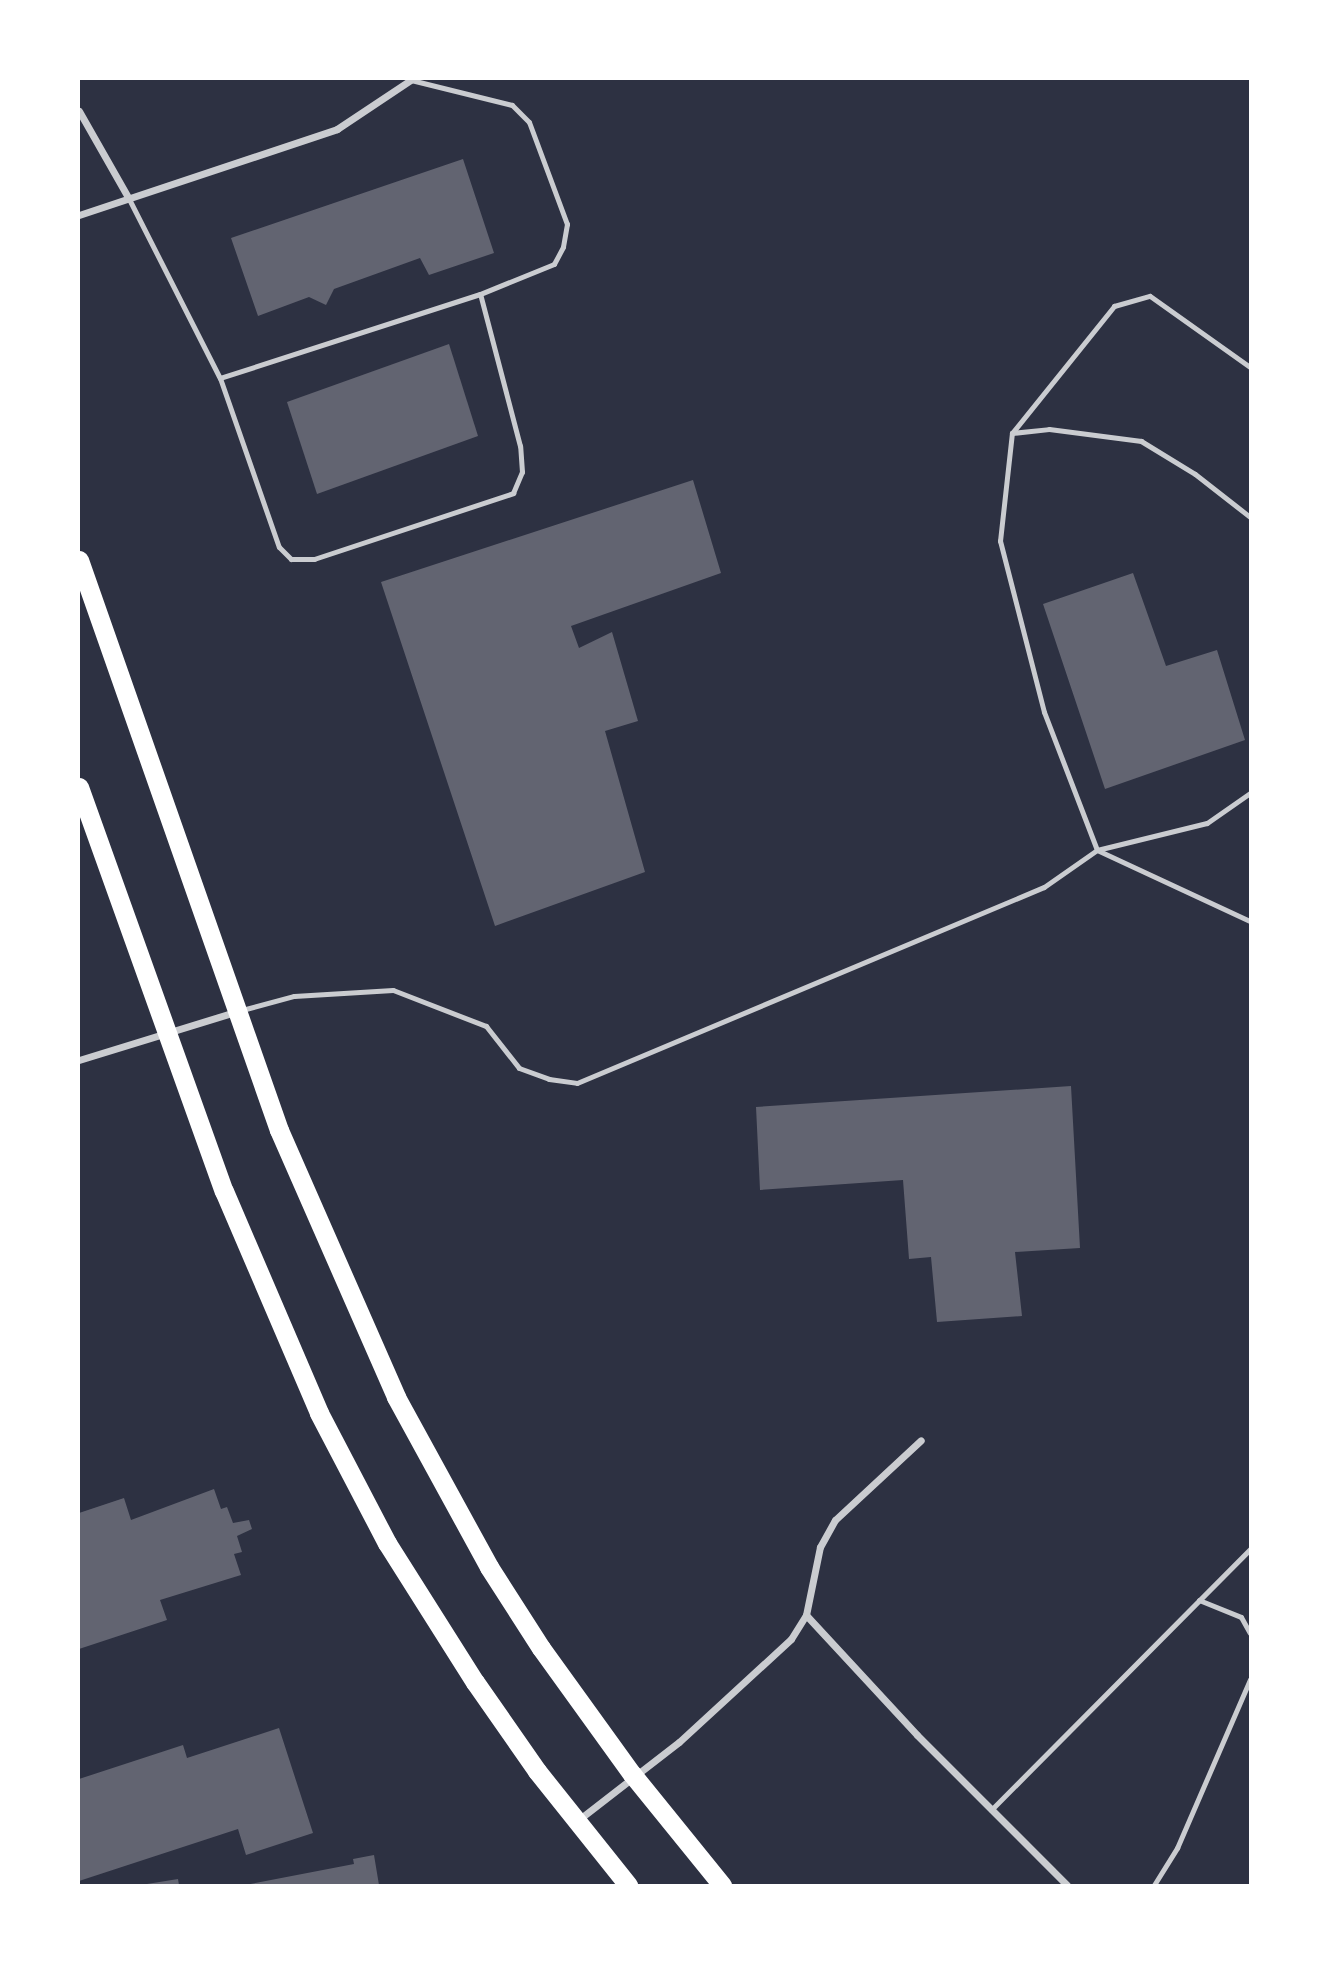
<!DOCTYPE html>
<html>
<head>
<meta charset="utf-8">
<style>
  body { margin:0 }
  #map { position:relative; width:1329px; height:1964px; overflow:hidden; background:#2d3142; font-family:"Source Serif 4",serif }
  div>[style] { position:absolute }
  .building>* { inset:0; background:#626471 }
  .service>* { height:5px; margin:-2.5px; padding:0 2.5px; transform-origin:2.5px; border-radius:2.5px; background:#caccd0 }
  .minor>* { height:7px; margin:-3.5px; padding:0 3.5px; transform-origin:3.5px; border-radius:3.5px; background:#caccd0 }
  .trunk>* { height:19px; margin:-9.5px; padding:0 9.5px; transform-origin:9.5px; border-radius:9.5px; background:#fff }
  span { translate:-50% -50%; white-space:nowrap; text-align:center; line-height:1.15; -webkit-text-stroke:6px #fff; paint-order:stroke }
  .frame { position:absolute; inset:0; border:80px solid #fff; pointer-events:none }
</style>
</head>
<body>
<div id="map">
  <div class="building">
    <i style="clip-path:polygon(463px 159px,494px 253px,429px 275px,420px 258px,334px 289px,326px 305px,309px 297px,258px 316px,231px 238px)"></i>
    <i style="clip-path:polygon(449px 344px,478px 436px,317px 494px,287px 402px)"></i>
    <i style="clip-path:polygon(693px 480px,721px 573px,571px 626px,579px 648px,612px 632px,638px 721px,605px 731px,645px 872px,495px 926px,381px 582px)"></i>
    <i style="clip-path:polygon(1133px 573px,1166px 666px,1217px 650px,1245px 740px,1105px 789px,1043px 604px)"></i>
    <i style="clip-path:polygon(1071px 1086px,1080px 1248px,1015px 1252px,1022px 1316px,937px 1322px,931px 1257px,909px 1259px,903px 1180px,760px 1190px,756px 1107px)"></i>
    <i style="clip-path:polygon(214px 1489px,221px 1509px,227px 1507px,233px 1523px,249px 1520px,252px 1529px,237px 1536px,242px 1552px,234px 1554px,241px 1575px,160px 1600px,167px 1620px,79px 1649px,79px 1513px,124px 1498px,131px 1520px)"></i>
    <i style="clip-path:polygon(279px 1728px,313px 1833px,246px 1855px,238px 1829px,79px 1881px,79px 1779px,183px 1745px,187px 1758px)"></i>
    <i style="clip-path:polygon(374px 1855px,379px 1885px,245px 1885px,354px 1864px,353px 1859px)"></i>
    <i style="clip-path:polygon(178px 1879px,179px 1885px,147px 1885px,147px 1884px)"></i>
  </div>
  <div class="service">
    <i style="left:411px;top:80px;width:104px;rotate:13.9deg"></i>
    <i style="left:512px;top:105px;width:24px;rotate:45deg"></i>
    <i style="left:529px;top:122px;width:109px;rotate:69.6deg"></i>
    <i style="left:567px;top:224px;width:23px;rotate:100deg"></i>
    <i style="left:563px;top:247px;width:19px;rotate:118deg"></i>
    <i style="left:554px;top:264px;width:80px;rotate:157.9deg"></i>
    <i style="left:129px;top:199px;width:201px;rotate:63.1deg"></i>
    <i style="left:220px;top:378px;width:179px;rotate:70.8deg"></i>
    <i style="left:279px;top:547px;width:17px;rotate:45deg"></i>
    <i style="left:291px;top:559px;width:23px"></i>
    <i style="left:314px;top:559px;width:210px;rotate:-18.3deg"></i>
    <i style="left:513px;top:493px;width:23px;rotate:-67deg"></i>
    <i style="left:522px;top:472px;width:26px;rotate:-94deg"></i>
    <i style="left:520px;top:446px;width:157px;rotate:-104.7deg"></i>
    <i style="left:480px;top:294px;width:273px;rotate:162.1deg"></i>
    <i style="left:1012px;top:433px;width:37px;rotate:-6deg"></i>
    <i style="left:1049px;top:429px;width:93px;rotate:7.4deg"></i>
    <i style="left:1141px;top:441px;width:63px;rotate:31.4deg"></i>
    <i style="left:1195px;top:474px;width:70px;rotate:38deg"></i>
    <i style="left:1097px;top:850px;width:169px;rotate:24.9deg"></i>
    <i style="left:1097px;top:850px;width:113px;rotate:-13.8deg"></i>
    <i style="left:1207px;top:823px;width:52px;rotate:-34.9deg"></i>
    <i style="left:242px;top:1010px;width:54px;rotate:-15.1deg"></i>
    <i style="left:294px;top:996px;width:99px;rotate:-3.5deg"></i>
    <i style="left:393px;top:990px;width:100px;rotate:21.2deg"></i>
    <i style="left:486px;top:1026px;width:53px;rotate:51.8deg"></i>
    <i style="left:519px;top:1068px;width:32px;rotate:20deg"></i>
    <i style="left:549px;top:1079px;width:28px;rotate:8deg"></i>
    <i style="left:577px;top:1083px;width:506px;rotate:-22.77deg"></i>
    <i style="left:1044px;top:887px;width:65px;rotate:-34.9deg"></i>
    <i style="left:1097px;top:850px;width:148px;rotate:-111deg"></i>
    <i style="left:1044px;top:712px;width:177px;rotate:-104.4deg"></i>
    <i style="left:1000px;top:541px;width:109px;rotate:-83.7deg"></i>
    <i style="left:1012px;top:433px;width:163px;rotate:-51.2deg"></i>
    <i style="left:1114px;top:306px;width:37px;rotate:-16deg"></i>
    <i style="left:1150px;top:296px;width:123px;rotate:35.4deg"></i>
    <i style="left:1199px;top:1600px;width:45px;rotate:22deg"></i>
    <i style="left:1241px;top:1617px;width:18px;rotate:61deg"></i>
    <i style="left:991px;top:1810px;width:368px;rotate:-45.2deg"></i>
    <i style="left:1154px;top:1885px;width:44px;rotate:-58.1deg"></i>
    <i style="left:1177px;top:1848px;width:184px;rotate:-66.6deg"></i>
  </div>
  <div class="minor">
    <i style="left:79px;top:111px;width:101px;rotate:60.4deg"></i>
    <i style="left:79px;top:215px;width:272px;rotate:-18.4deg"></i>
    <i style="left:337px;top:129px;width:90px;rotate:-33.7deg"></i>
    <i style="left:79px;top:1060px;width:163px;rotate:-17.1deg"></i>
    <i style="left:806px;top:1615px;width:163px;rotate:47.2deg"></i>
    <i style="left:917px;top:1735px;width:212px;rotate:45deg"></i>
    <i style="left:577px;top:1821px;width:129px;rotate:-37.8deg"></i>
    <i style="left:679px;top:1742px;width:152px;rotate:-42.6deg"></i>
    <i style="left:791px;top:1639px;width:28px;rotate:-58deg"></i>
    <i style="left:806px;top:1615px;width:69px;rotate:-78.4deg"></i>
    <i style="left:820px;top:1547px;width:31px;rotate:-61deg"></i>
    <i style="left:835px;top:1520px;width:117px;rotate:-42.9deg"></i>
  </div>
  <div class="trunk">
    <i style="left:79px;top:560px;width:604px;rotate:70.67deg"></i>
    <i style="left:279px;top:1130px;width:292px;rotate:66.3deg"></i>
    <i style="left:396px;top:1397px;width:194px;rotate:61.3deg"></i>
    <i style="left:489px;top:1567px;width:96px;rotate:57.3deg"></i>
    <i style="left:541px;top:1648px;width:155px;rotate:54.2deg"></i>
    <i style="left:632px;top:1774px;width:143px;rotate:51deg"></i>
    <i style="left:79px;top:787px;width:429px;rotate:70.3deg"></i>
    <i style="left:224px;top:1191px;width:241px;rotate:66.8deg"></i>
    <i style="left:319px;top:1413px;width:147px;rotate:62.4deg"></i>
    <i style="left:387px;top:1543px;width:165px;rotate:57.7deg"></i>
    <i style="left:475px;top:1682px;width:108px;rotate:55.1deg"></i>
    <i style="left:537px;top:1771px;width:146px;rotate:51.4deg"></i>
  </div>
  <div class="frame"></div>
</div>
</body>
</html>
